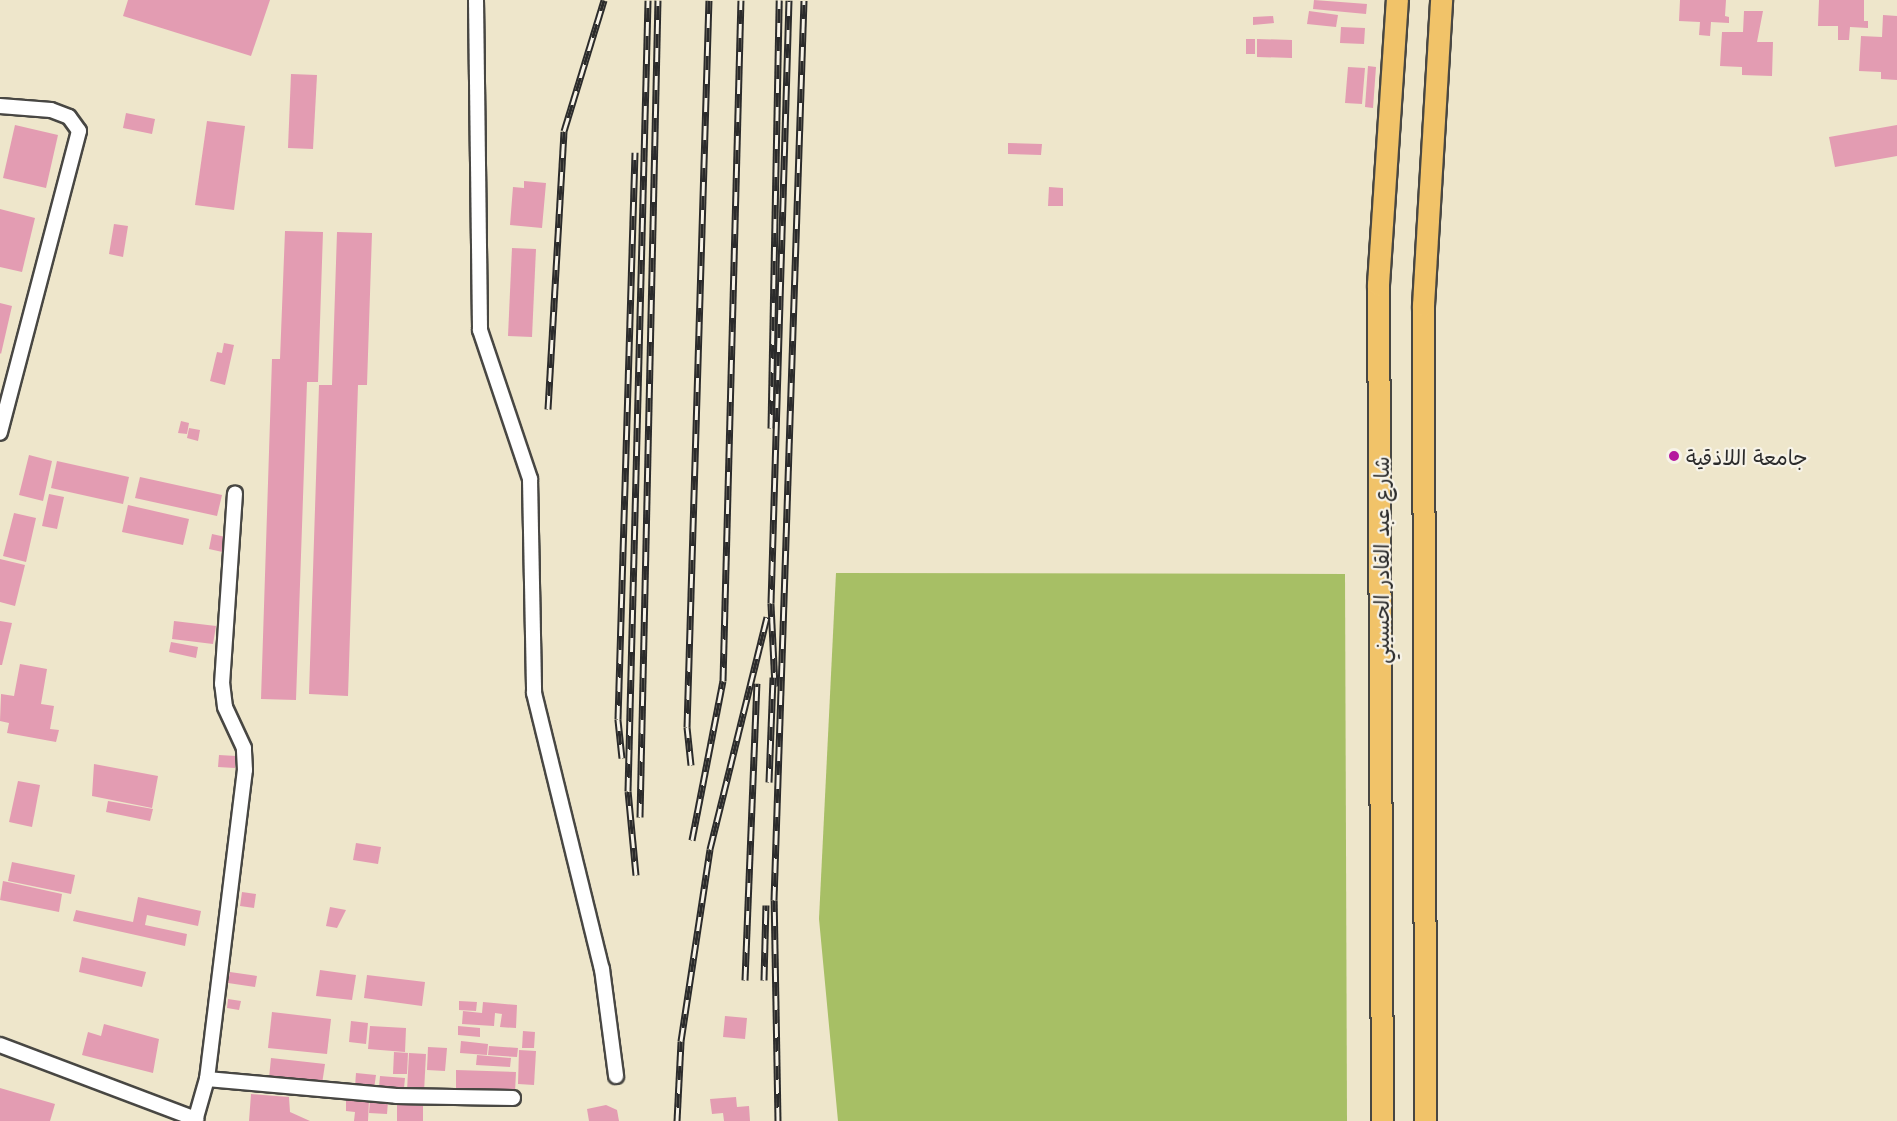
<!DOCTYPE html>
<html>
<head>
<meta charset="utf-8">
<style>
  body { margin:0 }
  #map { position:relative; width:1897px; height:1121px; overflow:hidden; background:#eee6cb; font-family:"Playpen Sans","Playpen Sans Arabic",sans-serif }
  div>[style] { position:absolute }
  .green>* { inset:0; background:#a7bf65 }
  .building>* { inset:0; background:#e39cb2 }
  .roads { filter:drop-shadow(2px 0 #484743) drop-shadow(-2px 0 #484743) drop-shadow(0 2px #484743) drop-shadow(0 -2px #484743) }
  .street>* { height:14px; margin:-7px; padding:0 7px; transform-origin:7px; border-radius:7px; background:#fff }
  .primary>* { height:21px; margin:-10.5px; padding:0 10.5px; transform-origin:10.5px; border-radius:10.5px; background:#f1c369 }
  .rail>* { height:7px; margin-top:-3.5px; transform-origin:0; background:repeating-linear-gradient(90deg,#f7f3e8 0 14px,#2b2b2b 0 28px); box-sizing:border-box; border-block:2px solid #2b2b2b }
  .dots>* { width:16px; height:16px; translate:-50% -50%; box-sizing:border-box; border:3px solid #f7f3e8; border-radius:50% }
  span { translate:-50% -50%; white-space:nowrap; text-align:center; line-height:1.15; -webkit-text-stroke:4.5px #f7f3e8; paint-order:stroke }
  .poi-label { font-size:21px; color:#2b2b2b }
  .left { translate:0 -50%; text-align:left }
  .street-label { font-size:21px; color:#2b2b2b }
</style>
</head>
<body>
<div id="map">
  <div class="green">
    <i style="clip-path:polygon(836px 573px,1345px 574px,1347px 1121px,838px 1121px,819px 919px)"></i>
  </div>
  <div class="building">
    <i style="clip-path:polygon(128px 0,270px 0,251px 56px,123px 16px)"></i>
    <i style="clip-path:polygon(1314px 0,1367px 4px,1366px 14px,1313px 9px)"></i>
    <i style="clip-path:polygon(1680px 0,1726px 0,1725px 16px,1729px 17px,1729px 23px,1711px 22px,1710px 36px,1699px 35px,1700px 22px,1679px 21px)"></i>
    <i style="clip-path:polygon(1819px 0,1864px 0,1864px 21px,1868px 21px,1868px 28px,1850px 27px,1849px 40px,1838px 40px,1838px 26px,1818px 26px)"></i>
    <i style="clip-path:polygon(1309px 11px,1338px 15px,1336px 27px,1307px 24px)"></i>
    <i style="clip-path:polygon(1744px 11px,1763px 11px,1757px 42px,1773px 42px,1772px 76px,1742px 75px,1742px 67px,1720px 66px,1722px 32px,1743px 32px)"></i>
    <i style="clip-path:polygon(1883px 15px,1897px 16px,1897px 80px,1881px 79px,1881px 72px,1859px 71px,1861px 36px,1882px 37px)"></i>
    <i style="clip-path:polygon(1273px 16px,1274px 23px,1253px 25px,1253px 17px)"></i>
    <i style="clip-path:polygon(1341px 27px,1365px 28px,1364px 44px,1340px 43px)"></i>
    <i style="clip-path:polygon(1246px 39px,1255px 39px,1255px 54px,1246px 54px)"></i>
    <i style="clip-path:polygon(1257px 39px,1292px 40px,1292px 58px,1257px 57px)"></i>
    <i style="clip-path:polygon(1368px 66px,1376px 67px,1373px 108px,1365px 107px)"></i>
    <i style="clip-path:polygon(1348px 67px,1365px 68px,1362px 104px,1345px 103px)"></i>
    <i style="clip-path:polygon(291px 74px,317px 75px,313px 149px,288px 148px)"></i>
    <i style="clip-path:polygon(126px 113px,155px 119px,152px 134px,123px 128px)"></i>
    <i style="clip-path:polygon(207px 121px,245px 126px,234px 210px,195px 205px)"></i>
    <i style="clip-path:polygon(15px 125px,58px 135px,46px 188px,3px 178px)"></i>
    <i style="clip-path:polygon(1897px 125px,1897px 156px,1835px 167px,1829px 137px)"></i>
    <i style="clip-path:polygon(1008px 143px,1042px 144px,1041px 155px,1008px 154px)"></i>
    <i style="clip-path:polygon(524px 181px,546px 183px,542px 228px,510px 225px,513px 187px,524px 188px)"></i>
    <i style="clip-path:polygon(1049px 187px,1063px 188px,1063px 206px,1048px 206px)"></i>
    <i style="clip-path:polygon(0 209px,35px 218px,22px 272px,0 267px)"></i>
    <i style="clip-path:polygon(114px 224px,128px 226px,123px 257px,109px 254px)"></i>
    <i style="clip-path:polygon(285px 231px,323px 232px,318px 382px,307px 382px,296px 700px,261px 699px,272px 359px,280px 359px)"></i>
    <i style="clip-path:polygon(337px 232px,372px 233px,367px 385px,358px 385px,348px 696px,309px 694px,319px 385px,332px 385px)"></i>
    <i style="clip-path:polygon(512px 248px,536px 249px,532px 337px,508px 336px)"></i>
    <i style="clip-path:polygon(0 303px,12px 306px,1px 354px,0 353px)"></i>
    <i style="clip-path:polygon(224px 343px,234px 345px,225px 385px,210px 381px,217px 352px,222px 353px)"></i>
    <i style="clip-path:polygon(181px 421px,189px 423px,187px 434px,178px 433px)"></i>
    <i style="clip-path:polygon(189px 428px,200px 430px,198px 441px,187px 438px)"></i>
    <i style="clip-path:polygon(29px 455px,52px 461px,43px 501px,19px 495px)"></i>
    <i style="clip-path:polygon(57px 461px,129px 477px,123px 504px,51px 488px)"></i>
    <i style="clip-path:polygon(140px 477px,222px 495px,217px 516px,135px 498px)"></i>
    <i style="clip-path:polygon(49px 494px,64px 497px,57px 529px,42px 526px)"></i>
    <i style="clip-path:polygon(128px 505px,189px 519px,183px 545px,122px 532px)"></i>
    <i style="clip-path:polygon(14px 513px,36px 518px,26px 562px,3px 556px)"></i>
    <i style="clip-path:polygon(212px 534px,230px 538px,227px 553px,209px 549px)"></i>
    <i style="clip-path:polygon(0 559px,25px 565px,15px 606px,0 602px)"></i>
    <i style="clip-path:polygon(0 621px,12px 623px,2px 665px,0 665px)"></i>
    <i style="clip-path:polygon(174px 621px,216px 626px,213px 644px,172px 639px)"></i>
    <i style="clip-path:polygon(171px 642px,198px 647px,196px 658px,169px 652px)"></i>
    <i style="clip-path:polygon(20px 664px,47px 669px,41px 704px,54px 706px,50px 729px,59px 730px,56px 742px,7px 733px,9px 723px,0 721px,1px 694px,14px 696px)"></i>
    <i style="clip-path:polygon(219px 755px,236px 756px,235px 768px,218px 767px)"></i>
    <i style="clip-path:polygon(94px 764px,158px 776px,152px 808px,92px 796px)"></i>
    <i style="clip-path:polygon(18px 781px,40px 785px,32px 827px,9px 822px)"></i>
    <i style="clip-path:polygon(108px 801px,153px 809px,150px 821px,106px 812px)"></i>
    <i style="clip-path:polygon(356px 843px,381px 847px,378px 864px,353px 860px)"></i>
    <i style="clip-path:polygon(12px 862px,75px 875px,71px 894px,8px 881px)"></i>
    <i style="clip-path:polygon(3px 881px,62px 894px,59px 912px,0 900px)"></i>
    <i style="clip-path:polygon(242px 892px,256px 894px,254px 908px,240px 906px)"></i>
    <i style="clip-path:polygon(138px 897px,201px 911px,198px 926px,147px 915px,145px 925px,187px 934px,185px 946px,73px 921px,76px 910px,133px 922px)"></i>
    <i style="clip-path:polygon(330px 907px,346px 910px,337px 928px,326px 926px)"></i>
    <i style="clip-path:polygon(82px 957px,146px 972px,142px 987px,79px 972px)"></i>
    <i style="clip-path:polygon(320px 970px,356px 975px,352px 1000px,316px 996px)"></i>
    <i style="clip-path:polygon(230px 972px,257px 976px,255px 987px,228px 983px)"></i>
    <i style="clip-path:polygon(367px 975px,425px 982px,422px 1006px,364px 998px)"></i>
    <i style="clip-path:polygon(228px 999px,241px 1001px,239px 1010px,227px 1008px)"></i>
    <i style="clip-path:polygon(459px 1001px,477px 1002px,476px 1011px,459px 1010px)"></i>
    <i style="clip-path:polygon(483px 1002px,517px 1005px,516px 1028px,500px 1027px,502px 1014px,495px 1013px,494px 1026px,462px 1024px,463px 1011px,482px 1013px)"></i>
    <i style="clip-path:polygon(272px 1012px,331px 1019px,327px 1054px,268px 1048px)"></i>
    <i style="clip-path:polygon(725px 1016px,747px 1018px,745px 1039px,723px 1037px)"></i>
    <i style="clip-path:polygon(351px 1021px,368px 1023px,366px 1044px,349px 1042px)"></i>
    <i style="clip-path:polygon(104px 1024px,159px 1039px,153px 1073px,82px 1055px,88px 1032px,101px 1036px)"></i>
    <i style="clip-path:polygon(370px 1026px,406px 1028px,405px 1052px,368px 1049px)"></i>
    <i style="clip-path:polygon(458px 1026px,480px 1028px,480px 1037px,458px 1035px)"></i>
    <i style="clip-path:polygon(523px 1031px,535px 1032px,534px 1048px,522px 1048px)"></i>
    <i style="clip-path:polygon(461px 1041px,488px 1044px,487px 1055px,460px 1053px)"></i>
    <i style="clip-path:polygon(489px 1046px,518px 1048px,517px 1057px,488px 1055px)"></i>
    <i style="clip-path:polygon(428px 1047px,447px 1048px,445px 1071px,427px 1070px)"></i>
    <i style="clip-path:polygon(519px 1050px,536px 1051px,534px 1085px,518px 1084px)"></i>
    <i style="clip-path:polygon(394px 1052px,408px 1053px,407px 1074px,393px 1074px)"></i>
    <i style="clip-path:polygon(409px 1053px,426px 1054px,424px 1092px,407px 1091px)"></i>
    <i style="clip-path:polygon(477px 1055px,511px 1058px,510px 1067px,476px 1065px)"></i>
    <i style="clip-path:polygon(271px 1058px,325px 1064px,322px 1084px,269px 1078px)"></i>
    <i style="clip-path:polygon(456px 1070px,516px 1072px,515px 1092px,456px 1090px)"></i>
    <i style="clip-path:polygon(356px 1073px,376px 1075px,374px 1089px,355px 1087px)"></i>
    <i style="clip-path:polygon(380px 1076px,405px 1078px,404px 1088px,379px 1087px)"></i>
    <i style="clip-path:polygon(0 1088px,55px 1104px,50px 1121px,0 1121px)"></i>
    <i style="clip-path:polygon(251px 1094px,289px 1097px,290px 1112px,310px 1121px,249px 1121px)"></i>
    <i style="clip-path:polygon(736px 1097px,737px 1107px,749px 1106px,750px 1121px,724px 1121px,723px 1113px,712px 1114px,710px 1099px)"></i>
    <i style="clip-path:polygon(346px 1099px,369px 1100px,368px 1121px,354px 1121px,355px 1112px,346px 1111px)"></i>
    <i style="clip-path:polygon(370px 1100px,388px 1101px,387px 1114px,369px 1113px)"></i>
    <i style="clip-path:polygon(397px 1104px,423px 1106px,423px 1121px,397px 1121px)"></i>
    <i style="clip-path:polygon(606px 1105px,617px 1110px,619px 1121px,589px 1121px,587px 1109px)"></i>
  </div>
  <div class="roads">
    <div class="street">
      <i style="left:476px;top:0;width:330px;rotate:89.3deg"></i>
      <i style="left:480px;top:330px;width:157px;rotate:71.4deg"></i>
      <i style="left:530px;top:479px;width:214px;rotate:88.9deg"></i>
      <i style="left:534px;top:693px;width:284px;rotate:76.2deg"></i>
      <i style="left:602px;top:969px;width:108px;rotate:82.5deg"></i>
      <i style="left:0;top:106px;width:51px;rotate:4.5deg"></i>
      <i style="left:51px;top:110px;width:19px;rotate:21deg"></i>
      <i style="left:69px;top:117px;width:17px;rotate:54deg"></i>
      <i style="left:79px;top:131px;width:312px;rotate:104.7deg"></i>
      <i style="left:0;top:1045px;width:210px;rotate:20.7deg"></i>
      <i style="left:207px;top:1079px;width:190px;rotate:5.1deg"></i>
      <i style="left:396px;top:1096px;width:117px;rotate:1deg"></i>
      <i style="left:195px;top:1121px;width:44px;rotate:-74.1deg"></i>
      <i style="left:207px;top:1079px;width:311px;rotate:-83deg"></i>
      <i style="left:245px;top:770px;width:22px;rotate:-93deg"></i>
      <i style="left:244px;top:748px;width:45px;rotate:-114.9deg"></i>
      <i style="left:225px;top:707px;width:23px;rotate:-97deg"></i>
      <i style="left:222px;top:684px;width:191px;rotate:-86.1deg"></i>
    </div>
    <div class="primary">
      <i style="left:1382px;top:1121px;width:837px;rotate:-90.27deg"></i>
      <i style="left:1378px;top:284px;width:285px;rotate:-86.2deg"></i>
      <i style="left:1425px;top:1121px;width:816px;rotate:-90.14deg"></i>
      <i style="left:1423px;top:305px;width:306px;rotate:-86.6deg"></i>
    </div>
  </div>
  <div class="rail">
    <i style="left:548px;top:409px;width:278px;rotate:-86.7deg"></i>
    <i style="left:564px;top:131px;width:137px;rotate:-73deg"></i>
    <i style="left:771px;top:428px;width:428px;rotate:-88.9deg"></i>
    <i style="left:775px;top:686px;width:83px;rotate:-92.8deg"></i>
    <i style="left:771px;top:603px;width:603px;rotate:-88.29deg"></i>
    <i style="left:622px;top:758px;width:39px;rotate:-96deg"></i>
    <i style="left:618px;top:719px;width:567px;rotate:-88.28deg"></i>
    <i style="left:691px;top:765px;width:38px;rotate:-96deg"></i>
    <i style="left:687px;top:727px;width:727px;rotate:-88.27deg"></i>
    <i style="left:769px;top:782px;width:105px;rotate:-87.8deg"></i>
    <i style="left:640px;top:817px;width:817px;rotate:-88.74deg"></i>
    <i style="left:692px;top:840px;width:162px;rotate:-79deg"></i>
    <i style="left:723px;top:681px;width:681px;rotate:-88.49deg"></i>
    <i style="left:636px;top:875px;width:84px;rotate:-95.4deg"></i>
    <i style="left:628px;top:791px;width:791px;rotate:-88.55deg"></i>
    <i style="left:745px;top:980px;width:297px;rotate:-87.7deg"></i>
    <i style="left:764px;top:980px;width:75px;rotate:-88.5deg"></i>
    <i style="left:677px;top:1121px;width:80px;rotate:-87.1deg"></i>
    <i style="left:681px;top:1041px;width:194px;rotate:-81.4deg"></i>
    <i style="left:710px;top:849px;width:239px;rotate:-76.2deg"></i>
    <i style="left:778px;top:1121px;width:221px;rotate:-91deg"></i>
    <i style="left:774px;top:900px;width:900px;rotate:-88.09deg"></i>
  </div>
  <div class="dots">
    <i style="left:1674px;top:456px;background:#b5179e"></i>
  </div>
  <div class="poi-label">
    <span class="left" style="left:1686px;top:456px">جامعة اللاذقية</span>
  </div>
  <div class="street-label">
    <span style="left:1380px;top:560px;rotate:-90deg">شارع عبد القادر الحسيني</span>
  </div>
</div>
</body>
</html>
